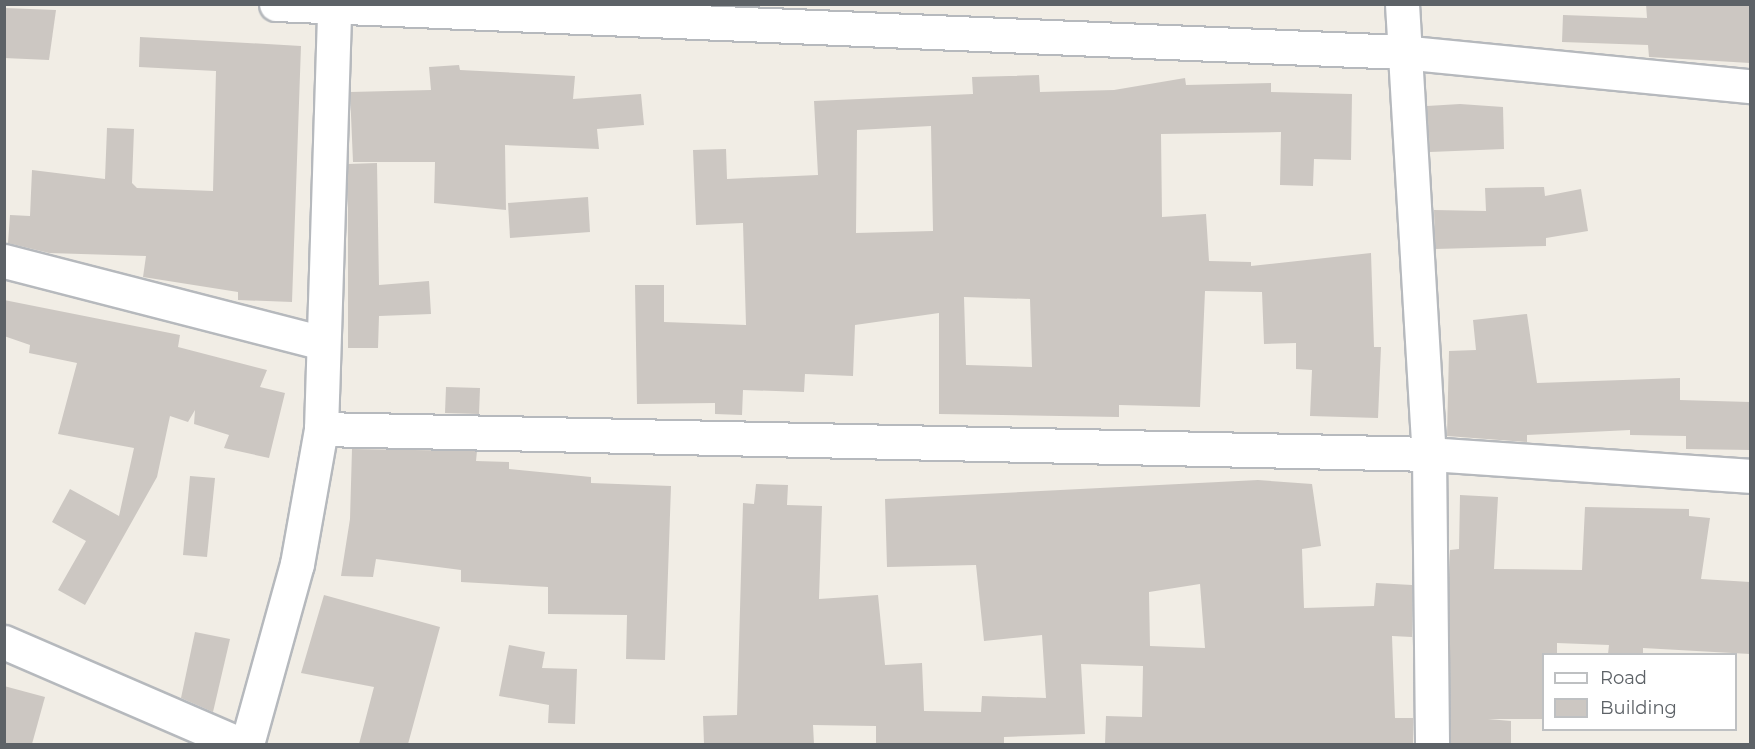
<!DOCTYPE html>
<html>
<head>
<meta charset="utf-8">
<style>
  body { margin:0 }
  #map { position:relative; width:1755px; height:749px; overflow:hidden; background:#f1ede5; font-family:Montserrat,sans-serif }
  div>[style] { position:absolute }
  .building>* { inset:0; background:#ccc7c2 }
  .roads { filter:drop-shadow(2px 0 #b6b9bd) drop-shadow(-2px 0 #b6b9bd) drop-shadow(0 2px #b6b9bd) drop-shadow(0 -2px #b6b9bd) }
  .minor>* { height:33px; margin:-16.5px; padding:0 16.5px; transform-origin:16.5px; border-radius:16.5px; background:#fff }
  span { translate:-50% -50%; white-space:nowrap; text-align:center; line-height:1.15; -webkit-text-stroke:4.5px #fff; paint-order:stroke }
  .frame { position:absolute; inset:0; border:6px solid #5d6267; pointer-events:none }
  .legend { position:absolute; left:1542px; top:653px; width:195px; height:78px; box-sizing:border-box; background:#fff; border:2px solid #bec0c2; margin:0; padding:8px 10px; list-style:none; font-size:18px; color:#5d6267 }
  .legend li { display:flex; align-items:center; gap:12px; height:30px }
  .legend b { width:30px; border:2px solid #bec0c2 }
</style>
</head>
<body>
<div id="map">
  <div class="building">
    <i style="clip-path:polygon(1646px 4px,1750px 4px,1750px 63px,1649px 57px,1648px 45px,1562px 42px,1563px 15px,1647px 18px)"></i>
    <i style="clip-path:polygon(4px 8px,56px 10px,49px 60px,4px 58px)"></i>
    <i style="clip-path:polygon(140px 37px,301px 46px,292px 302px,238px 300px,238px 292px,143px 277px,146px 256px,49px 253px,8px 243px,10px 215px,30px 216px,32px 170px,105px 179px,107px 128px,134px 129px,132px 183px,137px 188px,213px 191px,216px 71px,139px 67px)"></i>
    <i style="clip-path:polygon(459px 65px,460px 70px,575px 76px,573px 99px,641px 94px,644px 125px,597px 129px,599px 149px,505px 145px,506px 210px,434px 203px,435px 162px,353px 162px,350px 92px,431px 90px,429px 67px)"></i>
    <i style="clip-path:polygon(evenodd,1039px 75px,1040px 92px,1114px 90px,1185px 78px,1186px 85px,1271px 83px,1271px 92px,1352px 94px,1351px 160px,1314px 159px,1313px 186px,1280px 185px,1281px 132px,1161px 134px,1162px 217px,1206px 214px,1209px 261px,1251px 262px,1251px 266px,1371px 253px,1374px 347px,1381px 347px,1378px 418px,1310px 416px,1312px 370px,1296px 369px,1296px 343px,1264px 344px,1262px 292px,1205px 291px,1200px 407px,1119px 405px,1119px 417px,939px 414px,939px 313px,855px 325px,853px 376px,805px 374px,804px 392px,743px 390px,742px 415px,715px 414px,715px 403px,637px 404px,635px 285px,664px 285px,664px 322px,746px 325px,743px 223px,696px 225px,693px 150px,726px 149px,727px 179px,818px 175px,814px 101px,973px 94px,972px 77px,1039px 75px,931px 126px,933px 231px,856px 233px,857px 130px,931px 126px,1039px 75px,964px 297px,1030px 299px,1032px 367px,966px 365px,964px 297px)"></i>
    <i style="clip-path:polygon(1460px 104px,1503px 107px,1504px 149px,1430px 152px,1427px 106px)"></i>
    <i style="clip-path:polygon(377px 163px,379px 285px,429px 281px,431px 314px,379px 316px,378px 348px,348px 348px,348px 164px)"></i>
    <i style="clip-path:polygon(1544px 187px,1545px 196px,1581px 189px,1588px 231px,1546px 238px,1546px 246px,1435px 249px,1434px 210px,1486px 211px,1485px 188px)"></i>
    <i style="clip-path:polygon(588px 197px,590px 232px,510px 238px,508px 203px)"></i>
    <i style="clip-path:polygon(4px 300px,180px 335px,178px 347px,267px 370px,260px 387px,285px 393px,269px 458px,224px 448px,229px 435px,194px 424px,195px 410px,188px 422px,170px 416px,157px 477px,85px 605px,58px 590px,86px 541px,52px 522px,70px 489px,119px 516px,134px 448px,58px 434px,77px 363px,29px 353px,30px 345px,4px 336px)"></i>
    <i style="clip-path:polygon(1527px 314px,1537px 383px,1680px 378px,1680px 400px,1750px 402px,1750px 450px,1686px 449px,1686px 436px,1630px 435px,1630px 430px,1527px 435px,1527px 442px,1447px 436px,1449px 351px,1476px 350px,1473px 320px)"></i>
    <i style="clip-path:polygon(446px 387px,480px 388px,479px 414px,445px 413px)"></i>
    <i style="clip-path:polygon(352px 449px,477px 451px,476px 461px,509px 462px,509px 469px,591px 477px,591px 483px,671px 486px,665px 660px,626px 659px,627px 615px,548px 614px,548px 587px,461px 582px,461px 570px,376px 559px,373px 577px,341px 576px,350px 519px)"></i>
    <i style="clip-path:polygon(190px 476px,215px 478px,207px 557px,183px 555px)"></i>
    <i style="clip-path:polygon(evenodd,1258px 480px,1312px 484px,1321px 546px,1302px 549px,1304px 608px,1374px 606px,1376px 583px,1412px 585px,1412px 637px,1392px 636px,1395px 718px,1413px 718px,1413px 744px,1105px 744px,1106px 716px,1142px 717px,1143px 666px,1081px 664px,1085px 734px,1004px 737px,1004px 744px,876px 744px,876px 726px,813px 725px,814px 744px,704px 744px,703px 716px,737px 715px,743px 503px,754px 504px,756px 484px,788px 485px,787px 505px,822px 506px,819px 599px,878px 595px,885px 665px,922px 663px,924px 711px,981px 712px,982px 696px,1046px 698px,1042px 635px,984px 641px,976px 565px,887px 567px,885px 499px,1258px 480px,1200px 584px,1205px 648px,1150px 646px,1149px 592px,1200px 584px)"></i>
    <i style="clip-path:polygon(1460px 495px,1498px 497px,1494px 569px,1582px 570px,1585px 507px,1689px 509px,1689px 516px,1710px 518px,1701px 579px,1750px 582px,1750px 654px,1643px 648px,1643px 654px,1608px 654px,1609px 645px,1557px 643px,1557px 654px,1544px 654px,1544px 719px,1488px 719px,1511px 721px,1511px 744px,1451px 744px,1449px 578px,1450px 550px,1459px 549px)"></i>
    <i style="clip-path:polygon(324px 595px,440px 627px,408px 744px,359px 744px,374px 687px,301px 673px)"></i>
    <i style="clip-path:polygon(195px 632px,230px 639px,213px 712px,181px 698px)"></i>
    <i style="clip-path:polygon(509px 645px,545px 652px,542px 668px,577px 669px,575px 724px,548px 723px,549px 705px,499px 696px)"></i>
    <i style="clip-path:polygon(4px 686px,45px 697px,32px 744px,4px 744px)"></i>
  </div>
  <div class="roads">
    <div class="minor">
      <i style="left:276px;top:4px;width:1126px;rotate:2.44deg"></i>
      <i style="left:1401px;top:52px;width:351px;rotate:5.6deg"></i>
      <i style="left:1402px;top:4px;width:451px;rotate:86.6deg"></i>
      <i style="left:1429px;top:454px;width:290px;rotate:89.4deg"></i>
      <i style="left:4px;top:261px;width:329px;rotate:14.4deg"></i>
      <i style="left:321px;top:429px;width:1108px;rotate:1.29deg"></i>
      <i style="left:1429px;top:454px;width:322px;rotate:3.9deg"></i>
      <i style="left:4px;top:642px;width:257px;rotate:23.4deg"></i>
      <i style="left:247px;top:744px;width:187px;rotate:-74.5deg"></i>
      <i style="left:297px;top:564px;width:137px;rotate:-79.9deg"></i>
      <i style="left:321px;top:429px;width:425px;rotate:-88.2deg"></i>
    </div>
  </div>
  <div class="frame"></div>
  <ul class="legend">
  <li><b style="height:8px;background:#fff"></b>Road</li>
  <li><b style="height:16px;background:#ccc7c2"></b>Building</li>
  </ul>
</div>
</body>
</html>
